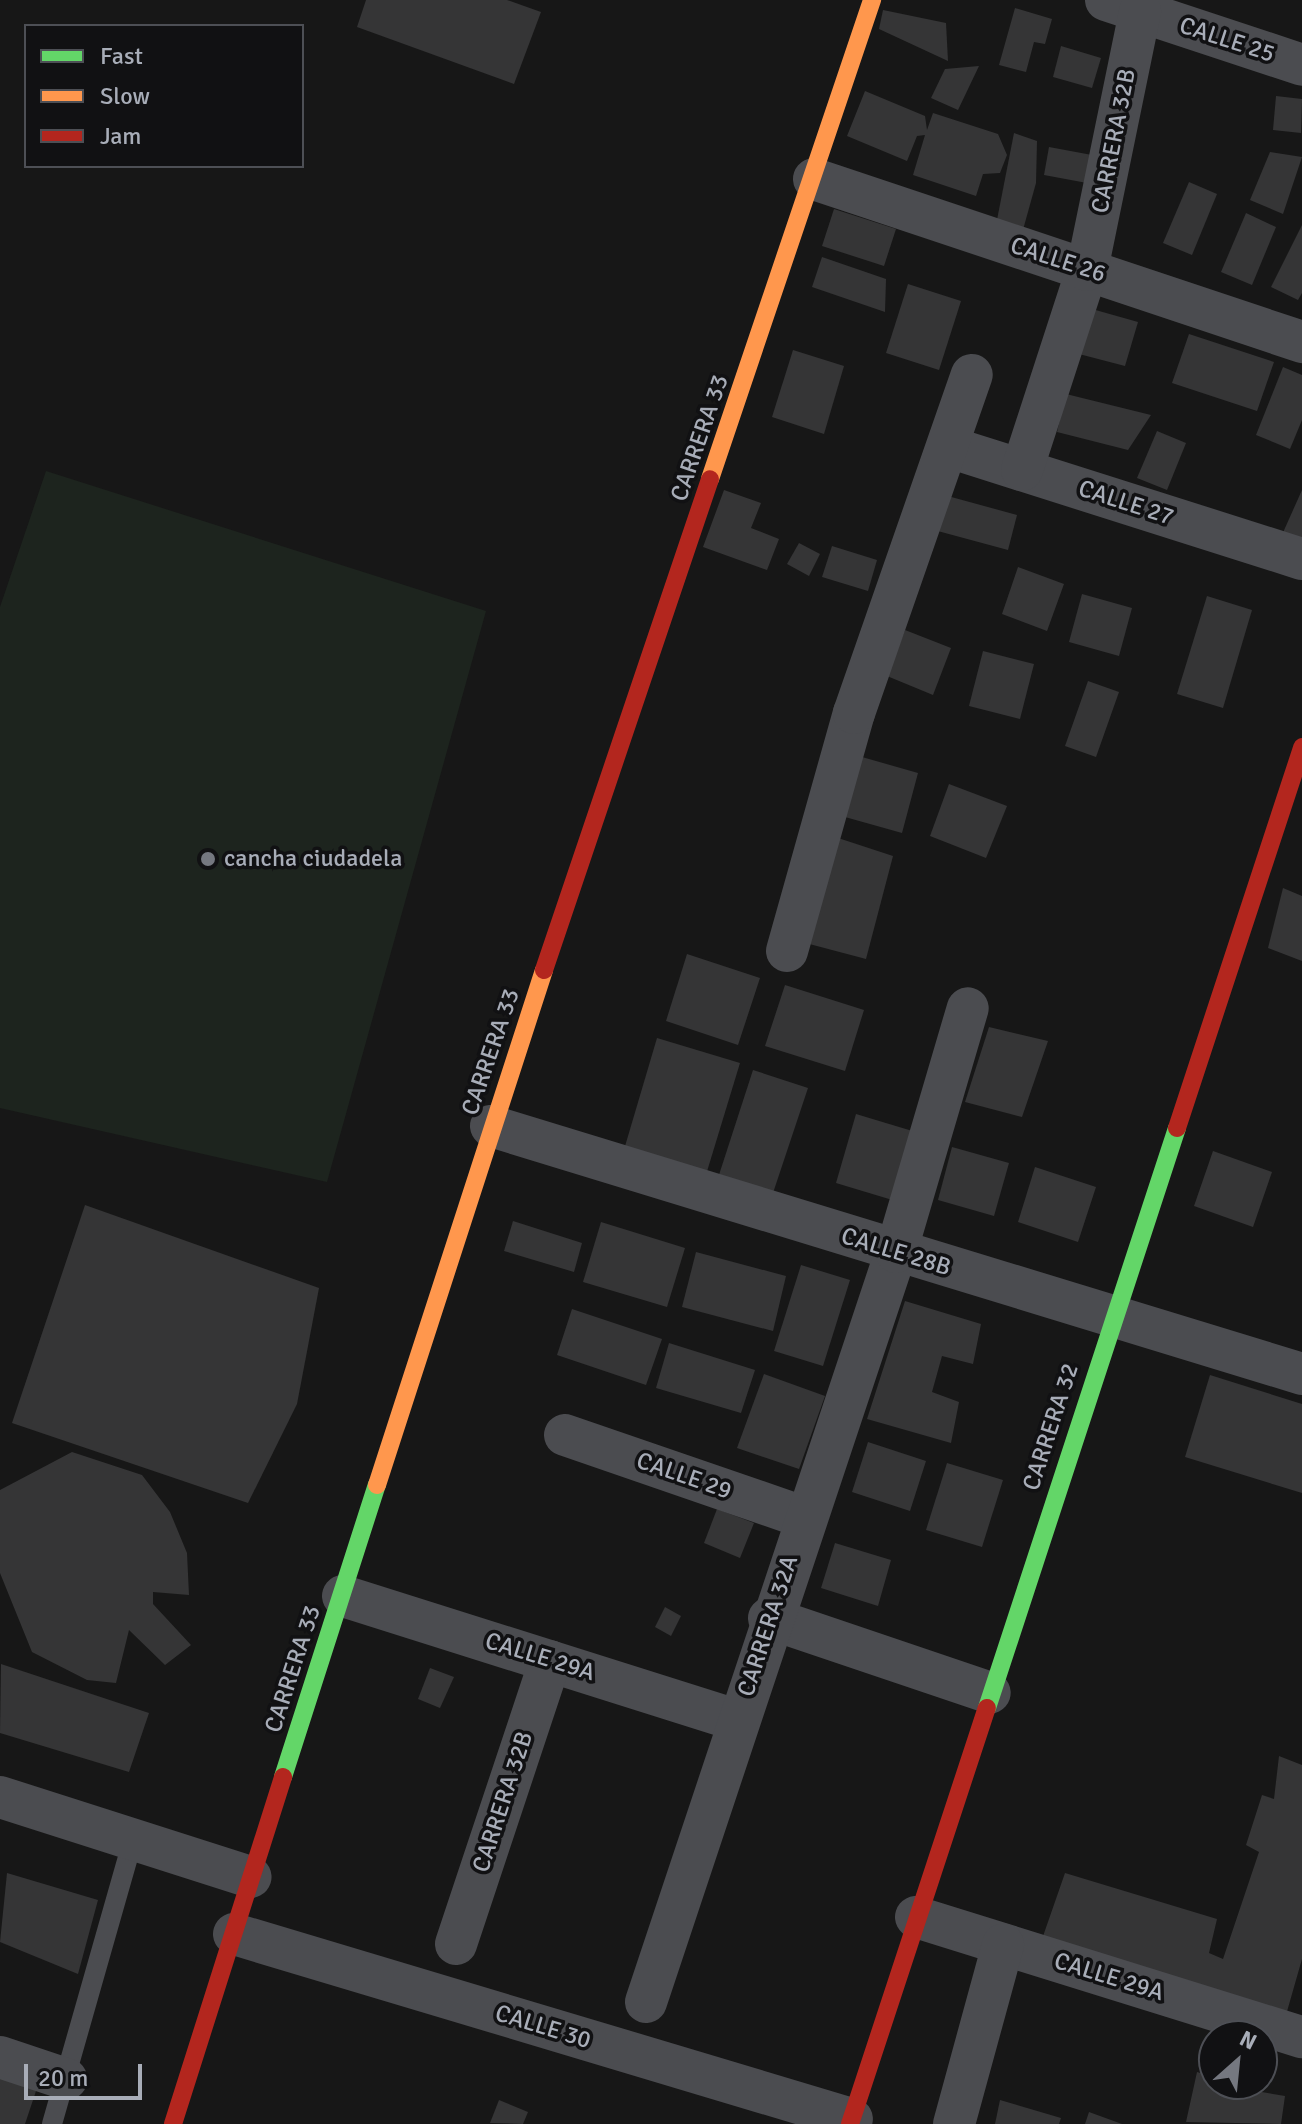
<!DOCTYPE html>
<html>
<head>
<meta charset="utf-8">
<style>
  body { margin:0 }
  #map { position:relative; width:1302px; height:2124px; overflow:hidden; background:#171717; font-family:Signika,sans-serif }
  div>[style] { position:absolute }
  .green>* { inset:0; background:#1d241e }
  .building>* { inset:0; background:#353536 }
  .lane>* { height:20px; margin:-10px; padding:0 10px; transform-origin:10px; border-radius:10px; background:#4b4c50 }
  .street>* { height:42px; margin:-21px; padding:0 21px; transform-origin:21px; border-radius:21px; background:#4b4c50 }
  .fast>* { height:18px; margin:-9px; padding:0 9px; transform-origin:9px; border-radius:9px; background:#63d668 }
  .slow>* { height:18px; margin:-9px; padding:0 9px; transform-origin:9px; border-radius:9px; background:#ff974d }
  .jam>* { height:18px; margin:-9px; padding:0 9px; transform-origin:9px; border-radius:9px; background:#b3261e }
  .dots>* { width:22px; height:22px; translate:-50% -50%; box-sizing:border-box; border:4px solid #111113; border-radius:50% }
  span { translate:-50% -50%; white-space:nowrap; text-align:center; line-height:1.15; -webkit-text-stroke:7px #111113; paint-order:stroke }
  .street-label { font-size:24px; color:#a8adb8 }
  .poi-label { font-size:24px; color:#a8adb8 }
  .left { translate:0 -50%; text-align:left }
  .legend { position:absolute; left:24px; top:24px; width:280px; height:144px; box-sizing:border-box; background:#111113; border:2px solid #4d4f55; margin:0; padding:10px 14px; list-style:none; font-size:24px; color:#a8adb8 }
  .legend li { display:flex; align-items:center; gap:16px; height:40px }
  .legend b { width:40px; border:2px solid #4d4f55 }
  .north { position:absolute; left:1198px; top:2020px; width:80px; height:80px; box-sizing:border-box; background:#111113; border:2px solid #4d4f55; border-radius:50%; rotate:27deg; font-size:22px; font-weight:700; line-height:32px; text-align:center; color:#a8adb8 }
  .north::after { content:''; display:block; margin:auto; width:28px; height:36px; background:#757880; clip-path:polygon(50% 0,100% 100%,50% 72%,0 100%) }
  .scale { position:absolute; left:24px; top:2064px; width:118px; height:36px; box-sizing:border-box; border:4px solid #a8adb8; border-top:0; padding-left:10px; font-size:24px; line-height:28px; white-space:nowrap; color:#a8adb8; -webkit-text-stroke:6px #111113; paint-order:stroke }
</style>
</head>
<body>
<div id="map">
  <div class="green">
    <i style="clip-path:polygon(46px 471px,486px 611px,327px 1182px,0 1108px,0 607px)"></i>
  </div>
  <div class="building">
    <i style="clip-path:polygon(366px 0,507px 0,541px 12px,514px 84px,357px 27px)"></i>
    <i style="clip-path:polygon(1015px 8px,1052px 19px,1045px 44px,1034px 42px,1026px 72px,999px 65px)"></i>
    <i style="clip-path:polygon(883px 10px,946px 23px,948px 61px,879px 29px)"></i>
    <i style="clip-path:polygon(1061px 46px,1101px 58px,1092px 88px,1053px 77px)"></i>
    <i style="clip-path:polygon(979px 66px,958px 110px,931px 98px,945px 69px)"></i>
    <i style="clip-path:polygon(865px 91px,925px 116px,927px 130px,933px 113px,998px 134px,1007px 155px,1000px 173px,983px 174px,976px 196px,913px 175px,925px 135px,917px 136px,907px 161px,847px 136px)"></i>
    <i style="clip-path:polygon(1276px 96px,1302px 99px,1301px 133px,1273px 130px)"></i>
    <i style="clip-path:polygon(1014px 133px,1037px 141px,1036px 183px,1021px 237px,995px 230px)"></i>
    <i style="clip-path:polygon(1049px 147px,1092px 155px,1087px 183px,1044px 175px)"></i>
    <i style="clip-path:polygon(1270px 152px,1302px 157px,1283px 214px,1250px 200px)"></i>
    <i style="clip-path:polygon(1189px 182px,1217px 194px,1192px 255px,1163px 243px)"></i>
    <i style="clip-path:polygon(834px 209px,896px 229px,884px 266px,822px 246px)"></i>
    <i style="clip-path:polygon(1246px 213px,1276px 227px,1252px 285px,1221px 272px)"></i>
    <i style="clip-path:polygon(1302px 225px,1302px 293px,1298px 300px,1271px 287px)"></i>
    <i style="clip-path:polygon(822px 257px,886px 279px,885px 312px,812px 287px)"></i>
    <i style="clip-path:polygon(908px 284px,961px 301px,939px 370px,886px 353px)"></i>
    <i style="clip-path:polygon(1092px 309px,1138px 322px,1125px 366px,1079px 354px)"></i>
    <i style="clip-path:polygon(1189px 334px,1274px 362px,1257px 411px,1172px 383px)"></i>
    <i style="clip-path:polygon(793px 350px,844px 366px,824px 434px,772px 417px)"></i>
    <i style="clip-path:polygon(1283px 367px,1302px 375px,1302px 420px,1290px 449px,1256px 435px)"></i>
    <i style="clip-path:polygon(1066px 394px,1151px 415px,1128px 450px,1057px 432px)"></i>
    <i style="clip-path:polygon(1157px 431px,1186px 443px,1167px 490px,1137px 478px)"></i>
    <i style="clip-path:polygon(724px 490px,761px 503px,751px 528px,779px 539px,767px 570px,703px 547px)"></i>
    <i style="clip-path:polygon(1302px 490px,1302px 546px,1281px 537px)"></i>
    <i style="clip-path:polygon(944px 495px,1017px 515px,1008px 550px,934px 530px)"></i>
    <i style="clip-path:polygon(799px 543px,820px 554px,809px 576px,787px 564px)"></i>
    <i style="clip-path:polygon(832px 546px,877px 560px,868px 591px,822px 577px)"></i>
    <i style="clip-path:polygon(1018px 567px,1064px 584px,1047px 631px,1002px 614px)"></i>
    <i style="clip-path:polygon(1082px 594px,1132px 608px,1119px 656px,1069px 642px)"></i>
    <i style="clip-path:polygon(1207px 596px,1252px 610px,1223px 708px,1177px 694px)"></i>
    <i style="clip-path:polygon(905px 630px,951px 648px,933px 695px,887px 676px)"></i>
    <i style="clip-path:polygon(983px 651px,1034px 664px,1020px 719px,969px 706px)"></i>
    <i style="clip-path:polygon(1088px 681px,1119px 692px,1096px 757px,1065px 746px)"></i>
    <i style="clip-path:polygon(862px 757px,918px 773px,902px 833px,845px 817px)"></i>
    <i style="clip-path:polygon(949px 784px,1007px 806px,986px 858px,930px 836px)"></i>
    <i style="clip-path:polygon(832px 836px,893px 856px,866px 959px,798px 941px)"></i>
    <i style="clip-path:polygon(1283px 888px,1302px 896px,1302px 961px,1268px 948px)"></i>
    <i style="clip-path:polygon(687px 954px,760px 978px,738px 1045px,666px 1021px)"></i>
    <i style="clip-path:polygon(785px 985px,864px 1010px,845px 1071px,765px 1046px)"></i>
    <i style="clip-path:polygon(989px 1027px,1048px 1041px,1022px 1117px,965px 1102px)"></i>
    <i style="clip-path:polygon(657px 1038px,740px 1063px,705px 1178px,623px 1153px)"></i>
    <i style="clip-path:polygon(753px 1070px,808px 1088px,771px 1199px,717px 1181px)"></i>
    <i style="clip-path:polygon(856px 1114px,919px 1133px,899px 1202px,836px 1183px)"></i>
    <i style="clip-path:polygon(952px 1147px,1009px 1163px,994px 1216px,938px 1200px)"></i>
    <i style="clip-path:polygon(1213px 1151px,1272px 1172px,1253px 1227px,1194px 1206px)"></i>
    <i style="clip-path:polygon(1035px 1167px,1096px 1187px,1078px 1242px,1018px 1222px)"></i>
    <i style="clip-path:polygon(85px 1205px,319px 1288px,297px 1404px,248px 1503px,12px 1423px)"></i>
    <i style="clip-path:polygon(513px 1221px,582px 1243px,574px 1272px,504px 1251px)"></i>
    <i style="clip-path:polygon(601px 1222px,685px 1248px,667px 1307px,583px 1282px)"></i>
    <i style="clip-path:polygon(696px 1252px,786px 1276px,773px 1331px,682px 1307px)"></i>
    <i style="clip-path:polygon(801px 1265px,850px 1280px,823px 1366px,774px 1351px)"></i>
    <i style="clip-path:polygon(905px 1301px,981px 1324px,973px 1364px,942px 1356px,932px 1392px,959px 1402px,951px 1443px,867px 1419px)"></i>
    <i style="clip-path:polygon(572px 1309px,662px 1339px,646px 1385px,557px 1355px)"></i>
    <i style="clip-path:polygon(669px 1343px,755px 1370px,741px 1413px,656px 1388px)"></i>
    <i style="clip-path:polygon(764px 1374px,825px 1396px,799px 1469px,737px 1448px)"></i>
    <i style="clip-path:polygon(1210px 1375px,1302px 1404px,1302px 1493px,1185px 1457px)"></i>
    <i style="clip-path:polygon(868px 1442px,926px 1461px,910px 1511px,852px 1492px)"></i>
    <i style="clip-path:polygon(72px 1452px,142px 1475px,170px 1512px,187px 1553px,189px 1595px,153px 1592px,153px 1604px,191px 1645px,165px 1665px,129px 1630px,116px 1683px,87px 1680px,32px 1652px,0 1573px,0 1490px)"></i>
    <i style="clip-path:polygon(947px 1463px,1003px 1480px,982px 1547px,926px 1530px)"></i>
    <i style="clip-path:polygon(717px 1509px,754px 1523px,740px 1558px,704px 1543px)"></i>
    <i style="clip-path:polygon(835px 1543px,891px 1560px,878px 1606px,821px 1588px)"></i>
    <i style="clip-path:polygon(665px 1607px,681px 1616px,671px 1636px,655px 1627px)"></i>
    <i style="clip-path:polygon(1px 1664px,149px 1713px,129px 1772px,0 1733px)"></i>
    <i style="clip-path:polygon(430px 1668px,454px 1677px,440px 1708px,418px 1699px)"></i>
    <i style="clip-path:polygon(1279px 1756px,1302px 1765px,1302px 1959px,1284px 2022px,1041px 1942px,1065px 1873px,1217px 1919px,1209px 1953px,1223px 1959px,1259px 1852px,1246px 1845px,1262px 1795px,1274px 1799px)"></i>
    <i style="clip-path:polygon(7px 1873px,98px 1900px,78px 1974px,0 1942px)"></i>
    <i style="clip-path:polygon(0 2059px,42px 2073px,25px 2124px,0 2124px)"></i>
    <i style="clip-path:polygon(1197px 2072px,1214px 2077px,1214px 2084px,1285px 2096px,1281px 2124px,1186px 2122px)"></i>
    <i style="clip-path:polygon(499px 2100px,528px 2112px,523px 2124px,490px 2123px)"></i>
    <i style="clip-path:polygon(1000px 2100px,1061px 2118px,1059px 2124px,995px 2124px)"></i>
    <i style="clip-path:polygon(1089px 2112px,1122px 2124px,1085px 2124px)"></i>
  </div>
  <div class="lane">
    <i style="left:52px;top:2124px;width:296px;rotate:-74.1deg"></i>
  </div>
  <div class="street">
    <i style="left:1106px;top:0;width:206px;rotate:18.3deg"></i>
    <i style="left:814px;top:179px;width:515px;rotate:18.47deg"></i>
    <i style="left:949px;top:447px;width:370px;rotate:17.6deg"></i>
    <i style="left:1022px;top:470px;width:210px;rotate:-72deg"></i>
    <i style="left:1087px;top:270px;width:264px;rotate:-78.4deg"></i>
    <i style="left:787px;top:951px;width:247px;rotate:-74.3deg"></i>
    <i style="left:854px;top:713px;width:358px;rotate:-70.8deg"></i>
    <i style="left:491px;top:1126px;width:848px;rotate:17deg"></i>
    <i style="left:565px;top:1435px;width:252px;rotate:19deg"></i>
    <i style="left:343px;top:1596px;width:413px;rotate:17.5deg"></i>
    <i style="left:769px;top:1618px;width:233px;rotate:18.7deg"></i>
    <i style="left:0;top:1797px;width:263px;rotate:17.7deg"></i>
    <i style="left:916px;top:1917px;width:404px;rotate:17.3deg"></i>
    <i style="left:234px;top:1934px;width:645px;rotate:16.67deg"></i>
    <i style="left:456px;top:1944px;width:298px;rotate:-71.6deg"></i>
    <i style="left:646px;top:2002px;width:791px;rotate:-71.57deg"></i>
    <i style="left:896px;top:1252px;width:254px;rotate:-73.6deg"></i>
    <i style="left:0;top:2057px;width:70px;rotate:18.4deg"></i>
    <i style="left:954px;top:2124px;width:186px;rotate:-74.7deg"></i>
  </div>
  <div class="fast">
    <i style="left:987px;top:1708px;width:610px;rotate:-71.86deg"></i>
    <i style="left:283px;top:1777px;width:307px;rotate:-72.2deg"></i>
  </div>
  <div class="slow">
    <i style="left:710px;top:479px;width:506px;rotate:-71.31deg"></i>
    <i style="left:377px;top:1485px;width:541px;rotate:-72.03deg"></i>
  </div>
  <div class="jam">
    <i style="left:544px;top:970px;width:518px;rotate:-71.32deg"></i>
    <i style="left:1177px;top:1128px;width:401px;rotate:-71.8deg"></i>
    <i style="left:173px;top:2124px;width:364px;rotate:-72.4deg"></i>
    <i style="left:850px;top:2124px;width:438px;rotate:-71.8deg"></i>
  </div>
  <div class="dots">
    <i style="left:208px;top:859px;background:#757880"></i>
  </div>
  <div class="street-label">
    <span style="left:1227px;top:40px;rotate:18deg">CALLE 25</span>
    <span style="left:1114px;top:141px;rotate:-79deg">CARRERA 32B</span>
    <span style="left:1058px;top:260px;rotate:18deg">CALLE 26</span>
    <span style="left:700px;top:438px;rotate:-71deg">CARRERA 33</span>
    <span style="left:1126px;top:503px;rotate:18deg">CALLE 27</span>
    <span style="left:491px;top:1052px;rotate:-71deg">CARRERA 33</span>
    <span style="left:896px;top:1252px;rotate:17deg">CALLE 28B</span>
    <span style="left:1051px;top:1427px;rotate:-72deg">CARRERA 32</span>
    <span style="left:684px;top:1476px;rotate:19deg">CALLE 29</span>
    <span style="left:768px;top:1626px;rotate:-72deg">CARRERA 32A</span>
    <span style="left:540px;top:1657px;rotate:17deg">CALLE 29A</span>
    <span style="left:293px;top:1669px;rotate:-72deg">CARRERA 33</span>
    <span style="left:503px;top:1802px;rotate:-72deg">CARRERA 32B</span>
    <span style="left:1109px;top:1977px;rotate:17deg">CALLE 29A</span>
    <span style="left:543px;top:2027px;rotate:17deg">CALLE 30</span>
  </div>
  <div class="poi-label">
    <span class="left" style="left:224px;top:859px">cancha ciudadela</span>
  </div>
  <ul class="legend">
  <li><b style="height:10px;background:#63d668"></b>Fast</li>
  <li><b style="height:10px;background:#ff974d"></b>Slow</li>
  <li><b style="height:10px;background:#b3261e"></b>Jam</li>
  </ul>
  <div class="north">N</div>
  <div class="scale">20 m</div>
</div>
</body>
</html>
